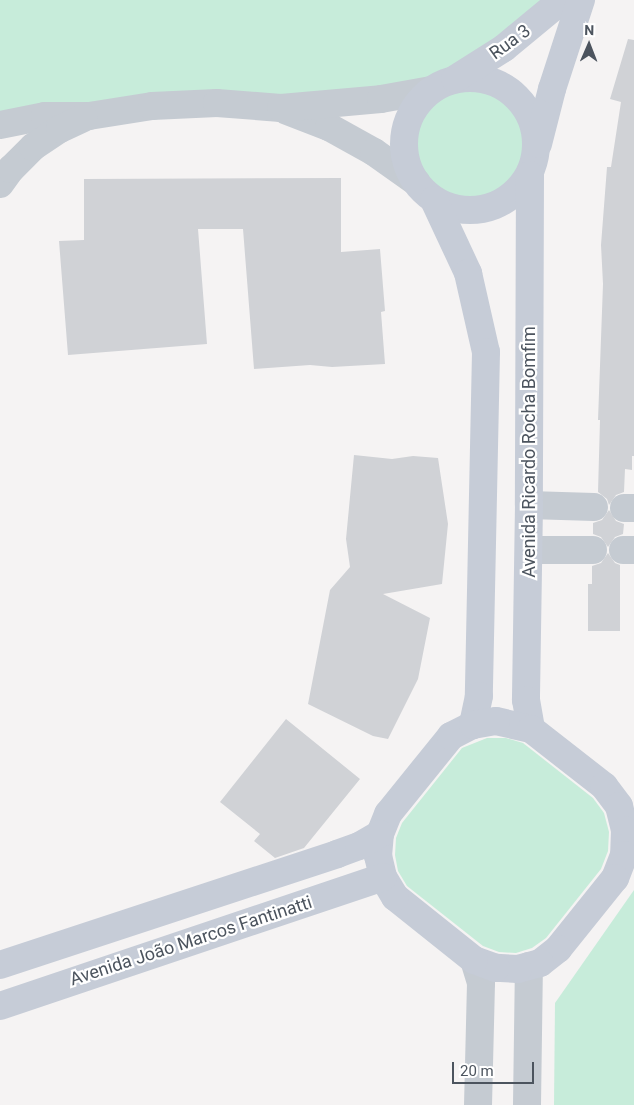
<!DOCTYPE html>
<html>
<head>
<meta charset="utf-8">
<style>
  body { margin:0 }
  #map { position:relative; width:634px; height:1105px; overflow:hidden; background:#f5f3f3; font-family:Roboto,sans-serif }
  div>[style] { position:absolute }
  .green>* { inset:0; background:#c7ecda }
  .round { border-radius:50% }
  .building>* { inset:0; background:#d0d2d6 }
  .street>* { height:28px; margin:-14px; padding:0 14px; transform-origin:14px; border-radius:14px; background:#c5cbd2 }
  .secondary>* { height:28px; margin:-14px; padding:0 14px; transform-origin:14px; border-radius:14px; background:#c6ccd7 }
  .secondary>.ring { margin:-14px; padding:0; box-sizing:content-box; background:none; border:28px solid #c6ccd7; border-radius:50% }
  span { translate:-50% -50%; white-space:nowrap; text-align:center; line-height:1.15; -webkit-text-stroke:4.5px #fff; paint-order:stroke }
  .street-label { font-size:18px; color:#4c545e }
  .north { position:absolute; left:564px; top:20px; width:50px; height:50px; -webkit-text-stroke:4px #fff; paint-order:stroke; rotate:1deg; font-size:14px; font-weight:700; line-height:20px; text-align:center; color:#4c545e }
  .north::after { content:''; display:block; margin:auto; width:18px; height:22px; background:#4c545e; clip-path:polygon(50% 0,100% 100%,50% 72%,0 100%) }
  .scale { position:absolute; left:452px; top:1062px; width:82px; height:22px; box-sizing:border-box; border:2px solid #4c545e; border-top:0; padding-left:6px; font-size:15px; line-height:18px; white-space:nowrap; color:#4c545e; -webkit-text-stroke:4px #fff; paint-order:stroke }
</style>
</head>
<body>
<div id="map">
  <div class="green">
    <i style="clip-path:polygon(0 0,561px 0,455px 79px,381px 99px,0 126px)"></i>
    <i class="round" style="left:416px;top:88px;width:110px;height:110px"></i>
    <i style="clip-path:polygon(487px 738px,506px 738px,523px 743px,593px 798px,604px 813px,609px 832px,608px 851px,601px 869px,546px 938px,532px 948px,516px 953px,499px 952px,483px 946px,407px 886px,398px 871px,395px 855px,396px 838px,402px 823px,462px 748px)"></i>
    <i style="clip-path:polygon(634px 890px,634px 1105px,554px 1105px,555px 1003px)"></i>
  </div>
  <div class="building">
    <i style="clip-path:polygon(628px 39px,634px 40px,634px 456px,632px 456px,632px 470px,625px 469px,624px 492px,616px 495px,609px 505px,607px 499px,598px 492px,600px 420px,598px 420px,603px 284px,601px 245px,607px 167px,611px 167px,621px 102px,610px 99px)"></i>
    <i style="clip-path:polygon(341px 178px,341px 252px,380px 249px,385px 311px,381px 312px,385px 364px,332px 367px,310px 365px,254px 369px,243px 229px,198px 229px,207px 344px,68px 355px,59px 241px,84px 240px,84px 179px)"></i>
    <i style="clip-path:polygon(354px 455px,392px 459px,413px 456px,438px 458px,448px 524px,442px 584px,383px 594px,430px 618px,418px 679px,388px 739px,373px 736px,308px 704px,330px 590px,350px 567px,346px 539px)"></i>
    <i style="clip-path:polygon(609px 510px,616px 521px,624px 524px,623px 534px,615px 537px,608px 547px,601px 537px,593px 534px,593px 523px,602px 520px)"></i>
    <i style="clip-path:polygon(608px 553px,615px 563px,620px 565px,620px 631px,588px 631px,588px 584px,592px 584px,592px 566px,601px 563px)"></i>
    <i style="clip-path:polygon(286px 719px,360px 779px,304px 848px,275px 858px,254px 841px,260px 834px,220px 802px)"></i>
  </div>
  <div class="street">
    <i style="left:287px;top:111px;width:45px;rotate:20.9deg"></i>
    <i style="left:329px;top:127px;width:51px;rotate:29.1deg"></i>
    <i style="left:374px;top:152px;width:52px;rotate:35.5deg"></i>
    <i style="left:0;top:125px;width:46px;rotate:-11.3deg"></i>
    <i style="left:45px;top:116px;width:44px"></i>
    <i style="left:89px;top:116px;width:64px;rotate:-9deg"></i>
    <i style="left:152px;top:106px;width:65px;rotate:-2.6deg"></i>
    <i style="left:217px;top:103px;width:64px;rotate:4.5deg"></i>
    <i style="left:281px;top:108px;width:100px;rotate:-5.1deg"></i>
    <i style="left:381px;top:99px;width:51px;rotate:-10.2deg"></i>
    <i style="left:0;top:184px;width:19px;rotate:-54deg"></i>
    <i style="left:11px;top:169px;width:31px;rotate:-45deg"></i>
    <i style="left:33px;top:147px;width:32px;rotate:-34deg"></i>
    <i style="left:60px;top:129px;width:26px;rotate:-25deg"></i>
    <i style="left:529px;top:505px;width:65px;rotate:1.8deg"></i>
    <i style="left:624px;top:508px;width:10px"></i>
    <i style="left:529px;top:550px;width:64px"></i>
    <i style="left:623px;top:550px;width:11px"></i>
    <i style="left:474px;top:960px;width:24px;rotate:73deg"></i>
    <i style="left:481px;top:983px;width:122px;rotate:91.4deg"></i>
    <i style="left:527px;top:1105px;width:139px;rotate:-89.2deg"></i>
  </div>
  <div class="secondary">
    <i class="ring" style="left:404px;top:78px;width:104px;height:104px"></i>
    <i style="left:455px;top:79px;width:58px;rotate:-32.3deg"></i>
    <i style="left:504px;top:48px;width:75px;rotate:-39.6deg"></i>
    <i style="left:538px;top:144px;width:57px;rotate:-75.7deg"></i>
    <i style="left:552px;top:89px;width:94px;rotate:-72deg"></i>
    <i style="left:530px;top:175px;width:330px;rotate:90.2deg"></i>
    <i style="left:529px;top:505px;width:195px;rotate:90.9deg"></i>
    <i style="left:526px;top:700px;width:29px;rotate:80deg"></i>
    <i style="left:434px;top:200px;width:81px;rotate:65deg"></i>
    <i style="left:468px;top:273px;width:81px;rotate:77.2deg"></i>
    <i style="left:486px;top:352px;width:344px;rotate:91.2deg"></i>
    <i style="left:479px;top:696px;width:30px;rotate:102deg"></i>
    <i style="left:496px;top:721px;width:36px;rotate:13deg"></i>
    <i style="left:531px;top:729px;width:93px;rotate:38deg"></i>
    <i style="left:604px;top:786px;width:25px;rotate:53deg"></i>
    <i style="left:619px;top:806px;width:25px;rotate:76deg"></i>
    <i style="left:625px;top:830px;width:25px;rotate:92deg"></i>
    <i style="left:624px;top:855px;width:25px;rotate:111deg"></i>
    <i style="left:615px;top:878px;width:91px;rotate:128.8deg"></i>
    <i style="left:558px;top:949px;width:23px;rotate:142deg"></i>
    <i style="left:540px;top:963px;width:23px;rotate:165deg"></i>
    <i style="left:518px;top:969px;width:22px;rotate:-177deg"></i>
    <i style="left:496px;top:968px;width:23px;rotate:-160deg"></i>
    <i style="left:474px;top:960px;width:101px;rotate:-141.4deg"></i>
    <i style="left:395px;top:897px;width:23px;rotate:-121deg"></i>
    <i style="left:383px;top:877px;width:22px;rotate:-103deg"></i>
    <i style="left:378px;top:856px;width:22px;rotate:-85deg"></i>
    <i style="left:380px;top:834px;width:22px;rotate:-68deg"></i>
    <i style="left:388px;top:814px;width:100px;rotate:-51.1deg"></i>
    <i style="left:451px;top:736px;width:25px;rotate:-27deg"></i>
    <i style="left:473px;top:725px;width:23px;rotate:-10deg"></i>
    <i style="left:0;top:965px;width:355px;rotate:-18.2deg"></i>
    <i style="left:337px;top:854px;width:23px;rotate:-20deg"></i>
    <i style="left:359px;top:846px;width:24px;rotate:-30deg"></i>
    <i style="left:0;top:1006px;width:404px;rotate:-18.6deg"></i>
  </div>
  <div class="street-label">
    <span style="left:510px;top:42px;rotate:-36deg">Rua 3</span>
    <span style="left:529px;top:452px;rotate:-90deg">Avenida Ricardo Rocha Bomfim</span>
    <span style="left:191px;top:941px;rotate:-18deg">Avenida João Marcos Fantinatti</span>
  </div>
  <div class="north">N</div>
  <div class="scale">20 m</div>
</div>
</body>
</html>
